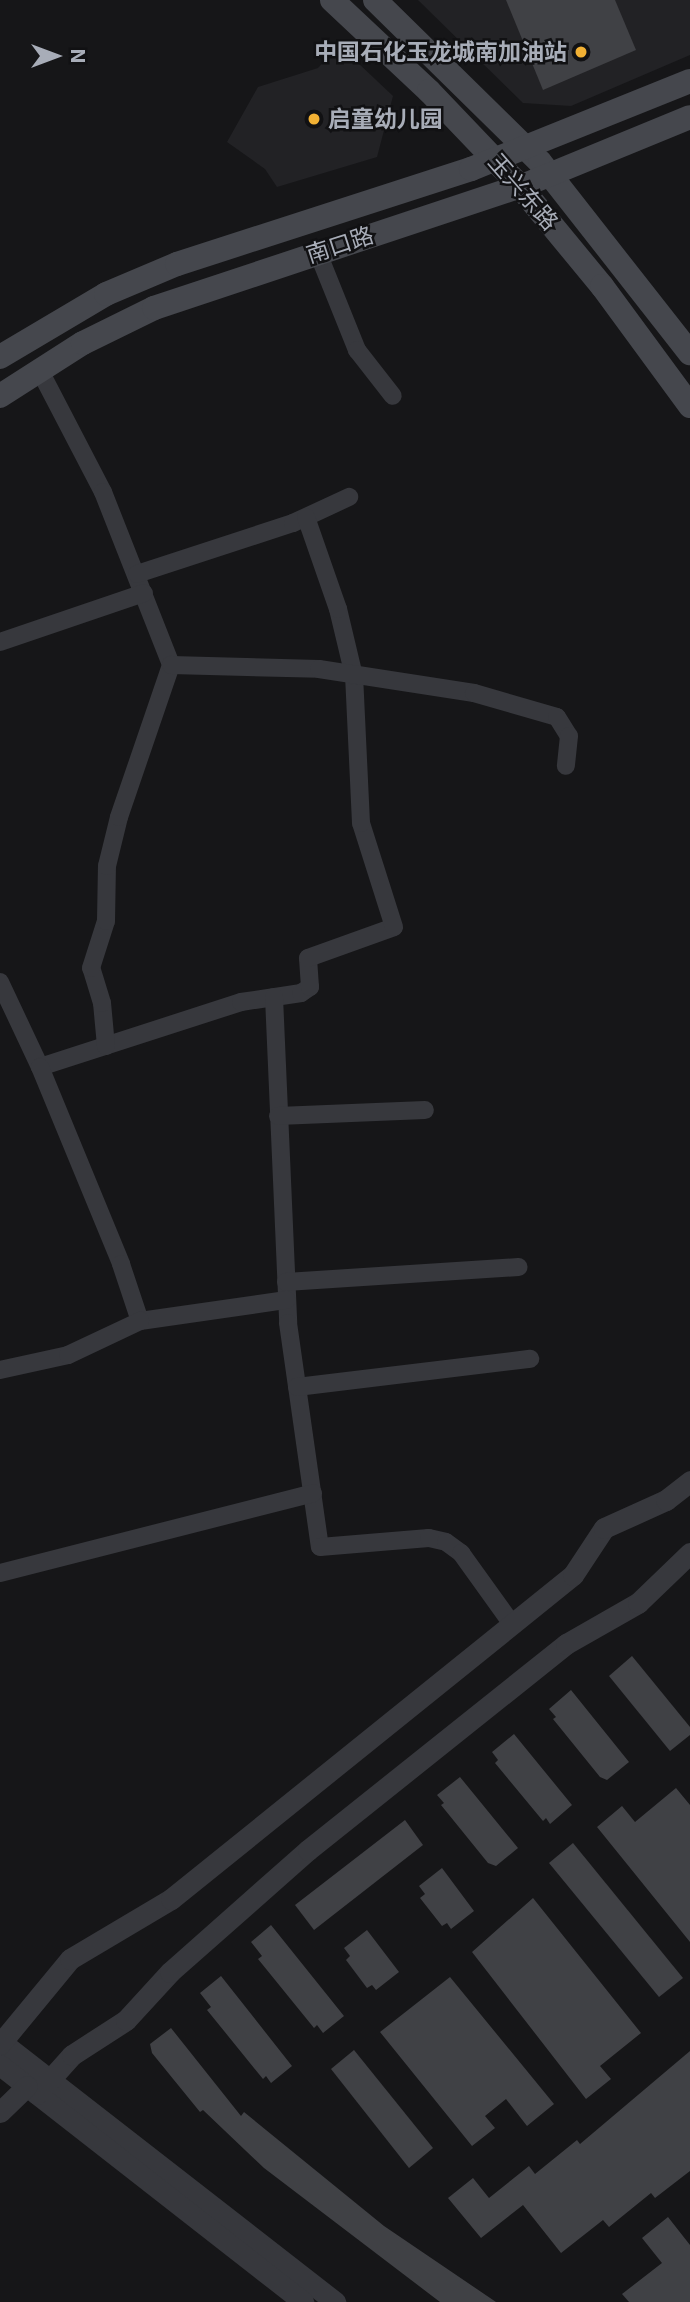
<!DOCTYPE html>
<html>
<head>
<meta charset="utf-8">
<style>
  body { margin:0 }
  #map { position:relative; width:690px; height:2302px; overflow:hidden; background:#161618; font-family:Inter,"Noto Sans SC",sans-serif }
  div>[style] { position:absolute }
  .built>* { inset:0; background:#222225 }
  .building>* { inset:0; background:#404145 }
  .minor>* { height:18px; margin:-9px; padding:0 9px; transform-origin:9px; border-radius:9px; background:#37383d }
  .tertiary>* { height:21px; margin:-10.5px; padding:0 10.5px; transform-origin:10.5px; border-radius:10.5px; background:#37383d }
  .secondary>* { height:24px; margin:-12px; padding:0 12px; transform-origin:12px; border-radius:12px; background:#45474d }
  .dots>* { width:19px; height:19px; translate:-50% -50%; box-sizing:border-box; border:4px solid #111113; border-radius:50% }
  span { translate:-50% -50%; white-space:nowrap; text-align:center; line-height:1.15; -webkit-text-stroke:5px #111113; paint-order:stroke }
  .poi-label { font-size:23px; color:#a8adb8; font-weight:700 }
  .right { translate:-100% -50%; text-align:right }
  .left { translate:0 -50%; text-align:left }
  .street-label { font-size:23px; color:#a8adb8 }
  .north { position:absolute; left:21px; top:21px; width:70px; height:70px; -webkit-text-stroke:5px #111113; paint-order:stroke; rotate:90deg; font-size:19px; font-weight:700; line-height:28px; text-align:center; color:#a8adb8 }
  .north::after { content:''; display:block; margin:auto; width:24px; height:32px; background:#a8adb8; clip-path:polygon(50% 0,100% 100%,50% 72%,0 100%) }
</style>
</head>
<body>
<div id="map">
  <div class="built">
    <i style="clip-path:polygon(418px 0,690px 0,690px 55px,571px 106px,523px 103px)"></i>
    <i style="clip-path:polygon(339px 45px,393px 96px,377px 157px,277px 187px,265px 169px,227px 142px,258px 87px,318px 68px)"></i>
  </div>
  <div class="building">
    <i style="clip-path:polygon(506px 0,615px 0,636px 50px,543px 90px)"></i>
    <i style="clip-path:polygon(632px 1656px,690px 1727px,690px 1735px,670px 1751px,609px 1676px)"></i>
    <i style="clip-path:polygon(571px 1690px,629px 1762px,607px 1780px,600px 1777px,553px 1719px,556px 1717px,549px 1709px)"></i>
    <i style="clip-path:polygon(514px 1734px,572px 1805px,550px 1824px,546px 1818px,543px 1821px,495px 1763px,498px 1760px,492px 1752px)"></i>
    <i style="clip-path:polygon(460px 1777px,518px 1848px,496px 1866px,488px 1863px,441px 1805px,444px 1803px,437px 1795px)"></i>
    <i style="clip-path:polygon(676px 1788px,690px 1805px,690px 1942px,597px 1827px,622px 1806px,635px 1822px)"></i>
    <i style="clip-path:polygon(405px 1820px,423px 1845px,314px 1930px,295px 1905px)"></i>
    <i style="clip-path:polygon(573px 1843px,683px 1978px,659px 1997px,549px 1863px)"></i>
    <i style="clip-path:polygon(442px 1868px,474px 1911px,451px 1929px,447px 1923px,442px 1926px,420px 1898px,425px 1894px,419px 1886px)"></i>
    <i style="clip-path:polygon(533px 1898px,641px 2033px,600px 2066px,611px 2079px,586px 2099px,472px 1952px)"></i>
    <i style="clip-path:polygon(271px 1925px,344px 2016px,323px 2033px,317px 2025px,314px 2028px,258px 1959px,262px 1956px,251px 1942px)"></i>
    <i style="clip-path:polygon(367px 1930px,399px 1972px,376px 1990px,372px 1985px,367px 1988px,346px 1960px,350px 1956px,344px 1948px)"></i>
    <i style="clip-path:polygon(221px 1976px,292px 2066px,271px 2083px,266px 2076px,263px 2079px,207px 2010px,211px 2007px,200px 1993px)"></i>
    <i style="clip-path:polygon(450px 1977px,554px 2104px,527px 2126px,506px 2099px,485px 2116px,495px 2128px,472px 2146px,380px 2032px)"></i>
    <i style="clip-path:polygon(171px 2028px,241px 2116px,244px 2112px,384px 2226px,496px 2302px,440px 2302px,264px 2168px,203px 2110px,200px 2112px,152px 2053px,150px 2044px)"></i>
    <i style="clip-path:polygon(354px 2050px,433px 2148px,409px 2168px,331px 2069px)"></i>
    <i style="clip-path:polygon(690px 2051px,690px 2171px,655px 2198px,651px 2193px,609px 2227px,603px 2220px,561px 2253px,523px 2205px,481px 2238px,448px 2198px,473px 2178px,489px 2198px,529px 2166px,535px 2174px,577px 2140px,580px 2144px)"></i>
    <i style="clip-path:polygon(668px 2217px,690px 2245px,690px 2302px,629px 2302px,622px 2294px,662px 2263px,642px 2238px)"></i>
  </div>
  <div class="minor">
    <i style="left:318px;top:253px;width:105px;rotate:68.1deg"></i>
    <i style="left:357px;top:350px;width:58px;rotate:52deg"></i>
    <i style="left:39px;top:369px;width:139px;rotate:62.5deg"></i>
    <i style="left:103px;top:492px;width:186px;rotate:68.5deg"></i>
    <i style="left:137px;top:574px;width:164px;rotate:-18.1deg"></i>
    <i style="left:293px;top:523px;width:62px;rotate:-24.9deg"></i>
    <i style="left:0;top:642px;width:152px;rotate:-18.8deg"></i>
    <i style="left:0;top:982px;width:94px;rotate:64.8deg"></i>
    <i style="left:40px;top:1067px;width:211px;rotate:-17.9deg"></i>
    <i style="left:241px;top:1002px;width:61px;rotate:-8.5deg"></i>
    <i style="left:301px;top:993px;width:11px;rotate:-34deg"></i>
    <i style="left:310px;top:987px;width:29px;rotate:-94deg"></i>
    <i style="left:308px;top:958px;width:91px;rotate:-19.8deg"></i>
    <i style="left:394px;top:927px;width:109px;rotate:-107.6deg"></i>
    <i style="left:361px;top:823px;width:147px;rotate:-92.7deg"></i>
    <i style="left:354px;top:676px;width:69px;rotate:-103.4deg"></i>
    <i style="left:338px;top:609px;width:97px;rotate:-109.2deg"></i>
    <i style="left:274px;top:997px;width:326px;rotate:87.5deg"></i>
    <i style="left:288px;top:1323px;width:226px;rotate:81.9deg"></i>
    <i style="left:320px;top:1547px;width:109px;rotate:-4.7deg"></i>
    <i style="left:429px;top:1538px;width:17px;rotate:13deg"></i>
    <i style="left:446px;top:1542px;width:19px;rotate:36deg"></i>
    <i style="left:461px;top:1553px;width:87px;rotate:54.3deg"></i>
    <i style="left:106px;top:1046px;width:43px;rotate:-95.3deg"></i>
    <i style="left:102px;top:1003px;width:37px;rotate:-107deg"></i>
    <i style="left:91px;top:968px;width:49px;rotate:-72.3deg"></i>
    <i style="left:106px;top:921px;width:55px;rotate:-89deg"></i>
    <i style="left:107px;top:866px;width:50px;rotate:-76.2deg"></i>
    <i style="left:119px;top:817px;width:161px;rotate:-71.1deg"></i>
    <i style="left:171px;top:665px;width:148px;rotate:1.5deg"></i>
    <i style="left:319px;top:669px;width:157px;rotate:8.8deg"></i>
    <i style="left:474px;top:693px;width:86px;rotate:16.1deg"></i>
    <i style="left:557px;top:717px;width:22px;rotate:58deg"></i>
    <i style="left:569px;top:736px;width:30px;rotate:96deg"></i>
    <i style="left:40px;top:1067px;width:213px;rotate:67.6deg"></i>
    <i style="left:121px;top:1264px;width:60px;rotate:71.6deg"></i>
    <i style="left:140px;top:1321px;width:148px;rotate:-8.2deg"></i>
    <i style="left:278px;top:1116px;width:147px;rotate:-2.3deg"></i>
    <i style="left:286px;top:1282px;width:233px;rotate:-3.7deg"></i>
    <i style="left:0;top:1370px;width:70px;rotate:-12.4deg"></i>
    <i style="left:68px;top:1355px;width:80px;rotate:-25.3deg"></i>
    <i style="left:297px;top:1387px;width:235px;rotate:-6.9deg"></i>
    <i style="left:0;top:1573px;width:323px;rotate:-14.3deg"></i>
  </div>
  <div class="tertiary">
    <i style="left:0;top:2041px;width:425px;rotate:37.9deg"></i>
    <i style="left:0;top:2044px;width:110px;rotate:-50.5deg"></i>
    <i style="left:70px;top:1959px;width:117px;rotate:-30.7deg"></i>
    <i style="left:171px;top:1899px;width:516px;rotate:-38.87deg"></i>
    <i style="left:573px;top:1575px;width:56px;rotate:-56.6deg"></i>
    <i style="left:604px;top:1528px;width:68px;rotate:-24.3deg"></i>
    <i style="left:666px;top:1500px;width:31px;rotate:-38deg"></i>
    <i style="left:0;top:2065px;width:385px;rotate:38deg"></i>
    <i style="left:37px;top:2094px;width:52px;rotate:-48.1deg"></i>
    <i style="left:72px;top:2055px;width:64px;rotate:-32.9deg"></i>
    <i style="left:126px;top:2020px;width:65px;rotate:-47.5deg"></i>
    <i style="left:170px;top:1972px;width:184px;rotate:-41.5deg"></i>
    <i style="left:308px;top:1850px;width:330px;rotate:-38.6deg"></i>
    <i style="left:566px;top:1644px;width:83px;rotate:-29.7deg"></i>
    <i style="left:638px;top:1603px;width:72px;rotate:-43.9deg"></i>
    <i style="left:0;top:2112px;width:37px;rotate:-44deg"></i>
  </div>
  <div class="secondary">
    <i style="left:332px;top:0;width:133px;rotate:43.2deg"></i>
    <i style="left:429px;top:91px;width:127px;rotate:46.3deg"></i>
    <i style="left:517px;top:183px;width:134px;rotate:50.5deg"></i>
    <i style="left:602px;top:286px;width:149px;rotate:53.7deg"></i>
    <i style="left:375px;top:0;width:231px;rotate:44.5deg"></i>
    <i style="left:540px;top:162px;width:243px;rotate:51.9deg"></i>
    <i style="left:0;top:357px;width:123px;rotate:-30.7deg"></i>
    <i style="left:106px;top:294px;width:77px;rotate:-22.9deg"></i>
    <i style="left:177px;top:264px;width:309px;rotate:-17.9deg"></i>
    <i style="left:471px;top:169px;width:236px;rotate:-21.9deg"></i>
    <i style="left:0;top:396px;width:98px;rotate:-32.6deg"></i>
    <i style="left:83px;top:343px;width:79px;rotate:-26.2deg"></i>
    <i style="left:154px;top:308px;width:393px;rotate:-18.4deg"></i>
    <i style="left:527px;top:184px;width:176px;rotate:-22.3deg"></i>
  </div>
  <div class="dots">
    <i style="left:581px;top:52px;background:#f2b134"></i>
    <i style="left:314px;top:119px;background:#f2b134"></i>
  </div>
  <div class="poi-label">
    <span class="right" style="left:567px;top:52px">中国石化玉龙城南加油站</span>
    <span class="left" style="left:328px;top:119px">启童幼儿园</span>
  </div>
  <div class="street-label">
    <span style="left:523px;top:192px;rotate:49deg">玉兴东路</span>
    <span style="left:340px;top:245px;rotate:-18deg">南口路</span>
  </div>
  <div class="north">N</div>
</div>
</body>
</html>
